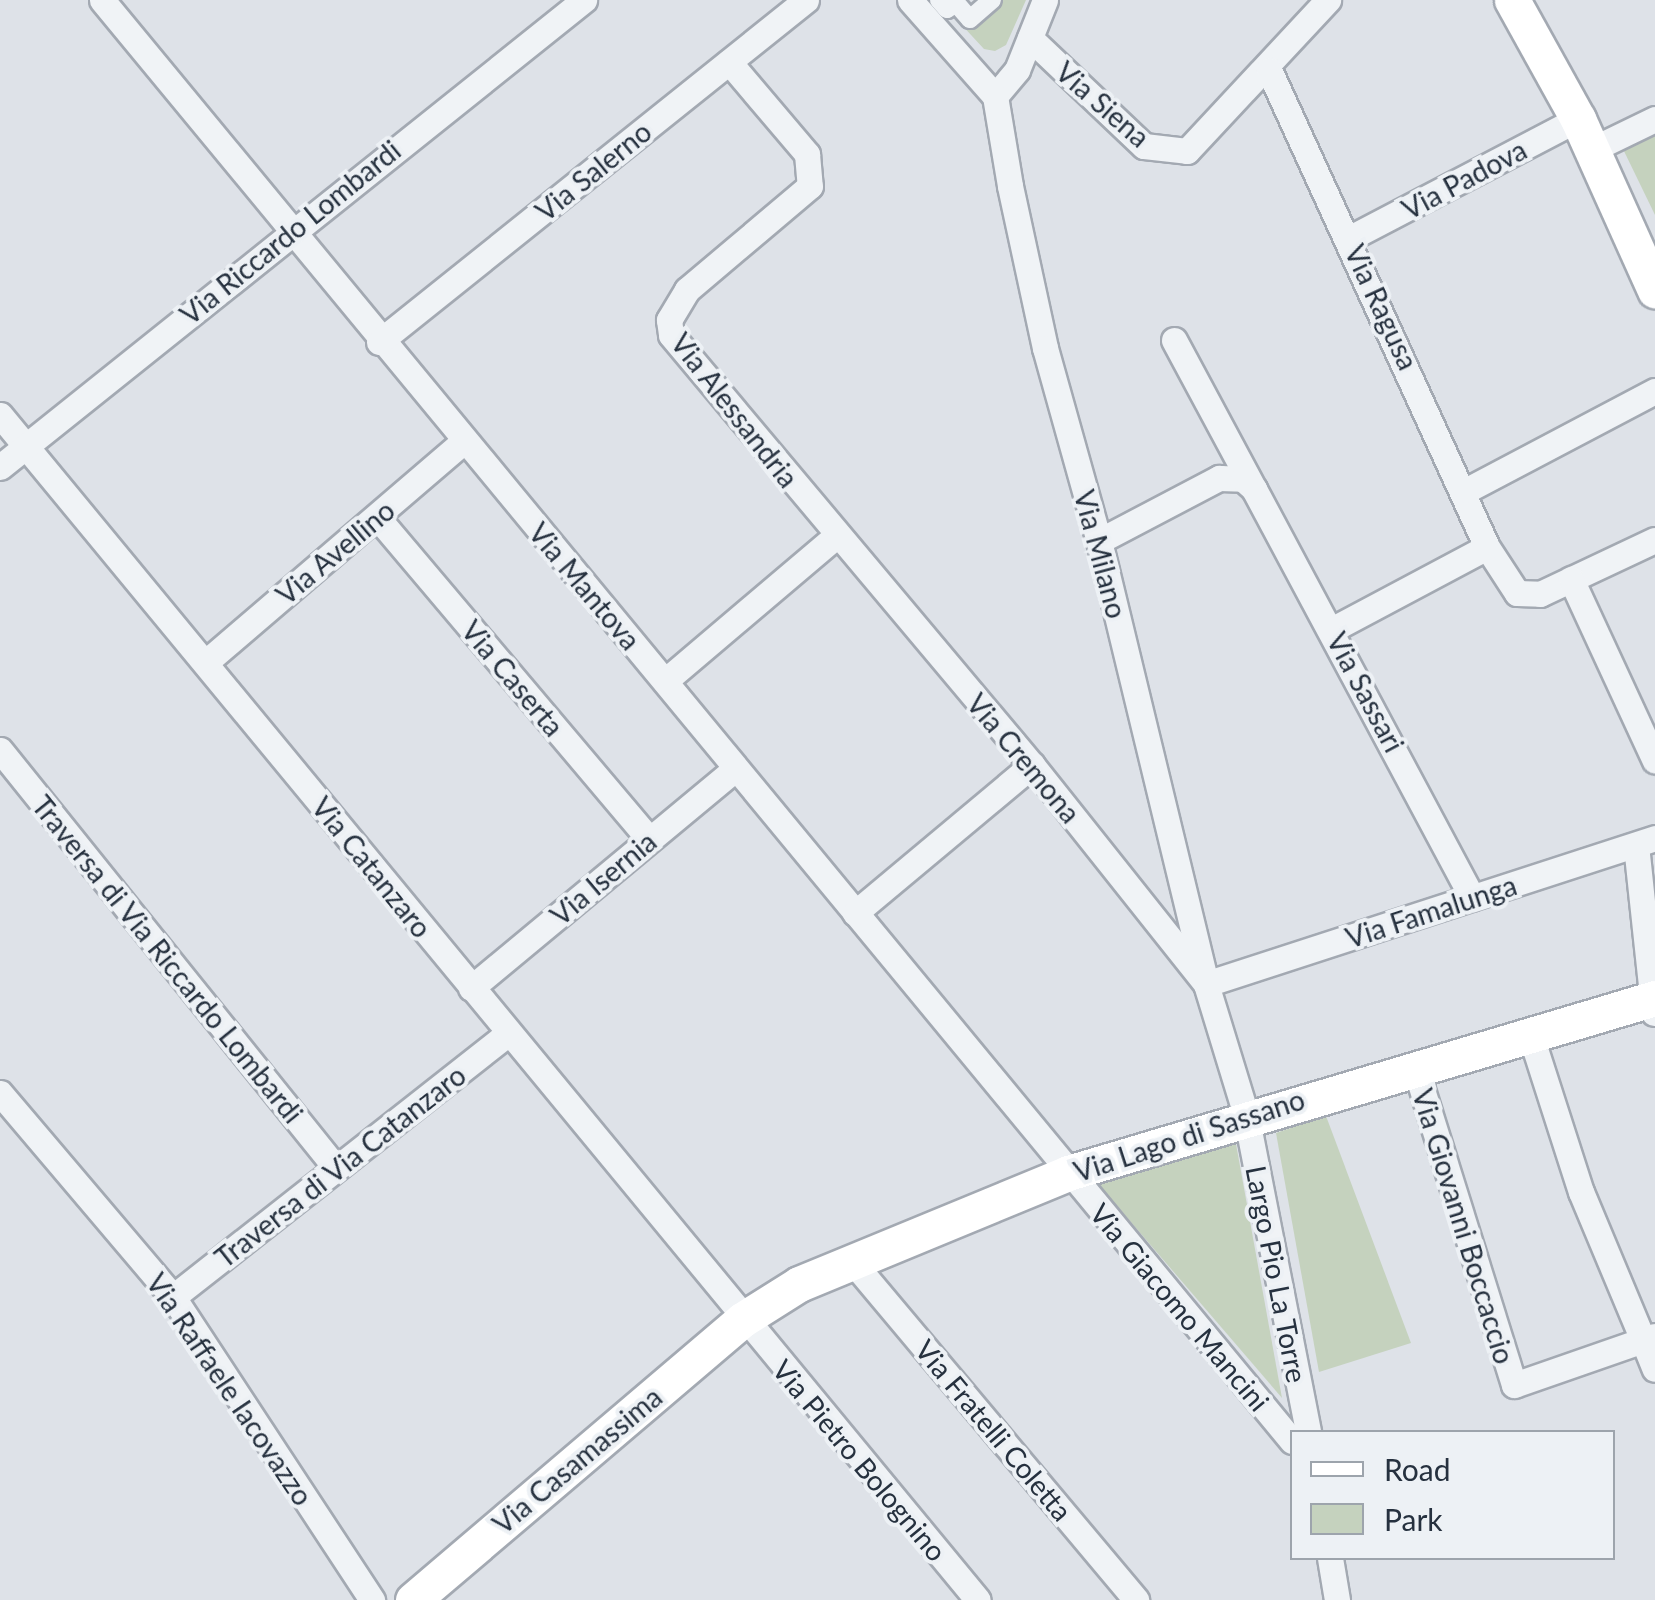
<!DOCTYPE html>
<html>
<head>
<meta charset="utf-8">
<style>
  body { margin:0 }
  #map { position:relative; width:1655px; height:1600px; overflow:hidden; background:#dee2e8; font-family:Lato,sans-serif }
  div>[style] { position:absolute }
  .green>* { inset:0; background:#c5d2be }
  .roads { filter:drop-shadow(2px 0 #a3a9b2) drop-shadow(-2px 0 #a3a9b2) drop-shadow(0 2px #a3a9b2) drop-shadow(0 -2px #a3a9b2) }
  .pedestrian>* { height:18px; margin:-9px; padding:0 9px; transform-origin:9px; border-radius:9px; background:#f0f3f6 }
  .minor>* { height:25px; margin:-12.5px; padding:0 12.5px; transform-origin:12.5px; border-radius:12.5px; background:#f0f3f6 }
  .secondary>* { height:35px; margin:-17.5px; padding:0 17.5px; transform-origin:17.5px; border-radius:17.5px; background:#fff }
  span { translate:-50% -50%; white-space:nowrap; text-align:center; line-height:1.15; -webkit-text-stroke:8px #edf1f5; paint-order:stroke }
  .street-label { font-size:28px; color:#26313f }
  .legend { position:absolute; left:1290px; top:1430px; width:325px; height:130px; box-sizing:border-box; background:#edf1f5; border:2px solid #9da4ac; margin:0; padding:12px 18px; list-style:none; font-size:30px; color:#26313f }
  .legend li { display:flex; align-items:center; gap:20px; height:50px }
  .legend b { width:50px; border:2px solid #9da4ac }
</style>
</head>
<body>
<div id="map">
  <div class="green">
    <i style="clip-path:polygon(992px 0,1026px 0,1006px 45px,995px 51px,984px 49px,947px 9px,970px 18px)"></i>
    <i style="clip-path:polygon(1655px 132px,1655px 215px,1622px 147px)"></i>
    <i style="clip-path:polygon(1326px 1116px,1411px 1343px,1319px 1372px,1276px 1133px)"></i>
    <i style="clip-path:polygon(1236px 1144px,1282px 1398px,1099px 1185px)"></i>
  </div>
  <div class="roads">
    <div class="pedestrian">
      <i style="left:939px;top:0;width:12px;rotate:48deg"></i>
      <i style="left:947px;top:9px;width:11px;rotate:-34deg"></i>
      <i style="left:956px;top:3px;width:21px;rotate:49deg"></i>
      <i style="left:970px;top:19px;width:29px;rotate:-41deg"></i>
    </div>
    <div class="minor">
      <i style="left:102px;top:0;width:1869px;rotate:50.45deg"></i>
      <i style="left:910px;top:0;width:128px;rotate:48.5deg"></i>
      <i style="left:1045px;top:0;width:75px;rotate:111.8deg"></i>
      <i style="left:1017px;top:70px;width:34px;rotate:130deg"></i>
      <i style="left:995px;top:96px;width:91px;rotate:80.5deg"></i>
      <i style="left:1010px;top:186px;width:166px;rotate:77.8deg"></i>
      <i style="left:1045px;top:348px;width:200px;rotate:74.4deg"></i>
      <i style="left:1099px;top:541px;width:456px;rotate:76.4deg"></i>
      <i style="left:1206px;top:984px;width:137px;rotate:73deg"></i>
      <i style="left:1246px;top:1115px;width:323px;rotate:78.9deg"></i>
      <i style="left:1030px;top:38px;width:157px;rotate:43.5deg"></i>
      <i style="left:1144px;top:146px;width:43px;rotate:6.6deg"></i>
      <i style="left:1187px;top:151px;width:207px;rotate:-47deg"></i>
      <i style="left:729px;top:62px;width:121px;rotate:49.7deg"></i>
      <i style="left:807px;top:154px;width:32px;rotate:85deg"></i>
      <i style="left:810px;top:186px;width:161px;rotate:139.8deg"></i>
      <i style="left:687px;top:290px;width:35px;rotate:121deg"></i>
      <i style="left:669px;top:320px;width:15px;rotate:82deg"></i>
      <i style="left:671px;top:335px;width:561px;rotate:49.99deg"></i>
      <i style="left:1032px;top:765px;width:280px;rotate:51.5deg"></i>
      <i style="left:1206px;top:984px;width:472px;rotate:-18deg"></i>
      <i style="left:1269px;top:70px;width:524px;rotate:65.44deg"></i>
      <i style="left:1487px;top:547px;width:55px;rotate:56.9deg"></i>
      <i style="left:1517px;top:593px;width:23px;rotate:2deg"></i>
      <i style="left:1540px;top:594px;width:127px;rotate:-25.2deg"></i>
      <i style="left:1591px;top:150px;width:71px;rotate:-25.8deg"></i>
      <i style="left:1350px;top:238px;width:257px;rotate:-27.6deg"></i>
      <i style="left:1174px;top:340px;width:169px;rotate:61.8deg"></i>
      <i style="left:379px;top:342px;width:547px;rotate:-38.69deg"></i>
      <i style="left:0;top:415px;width:1536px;rotate:50.47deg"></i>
      <i style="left:0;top:467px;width:748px;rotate:-38.65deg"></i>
      <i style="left:1467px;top:490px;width:212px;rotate:-27.8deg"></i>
      <i style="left:377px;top:517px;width:422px;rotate:49.8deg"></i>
      <i style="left:1099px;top:541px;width:136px;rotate:-27.7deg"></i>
      <i style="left:1219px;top:478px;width:24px;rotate:2deg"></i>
      <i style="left:1243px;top:479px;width:15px;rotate:42deg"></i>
      <i style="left:1254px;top:489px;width:463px;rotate:61.9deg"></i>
      <i style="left:1571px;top:579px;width:200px;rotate:65.2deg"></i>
      <i style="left:1333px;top:629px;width:174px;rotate:-28deg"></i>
      <i style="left:206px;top:662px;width:340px;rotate:-40.6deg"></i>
      <i style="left:665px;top:681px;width:223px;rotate:-40.3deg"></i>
      <i style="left:0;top:750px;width:536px;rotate:51.21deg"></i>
      <i style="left:1636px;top:845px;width:169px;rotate:83.9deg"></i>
      <i style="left:855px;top:913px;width:231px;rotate:-39.9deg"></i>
      <i style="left:471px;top:988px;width:344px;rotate:-39.7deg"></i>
      <i style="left:1415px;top:1067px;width:333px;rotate:72.7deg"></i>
      <i style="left:1514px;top:1385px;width:137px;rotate:-19.2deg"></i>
      <i style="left:1643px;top:1340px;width:160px;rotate:-112.7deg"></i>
      <i style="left:1581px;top:1192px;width:167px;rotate:-107.8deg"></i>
      <i style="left:0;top:1093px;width:267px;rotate:49.7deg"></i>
      <i style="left:173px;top:1297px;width:363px;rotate:56.7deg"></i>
      <i style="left:851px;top:1260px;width:444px;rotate:50deg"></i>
      <i style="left:173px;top:1297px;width:425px;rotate:-38.2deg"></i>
      <i style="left:1655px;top:1336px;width:13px;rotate:162deg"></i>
      <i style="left:1643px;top:1340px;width:31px;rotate:68deg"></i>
      <i style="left:1330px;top:1558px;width:43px;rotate:80.5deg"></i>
    </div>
    <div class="secondary">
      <i style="left:1512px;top:0;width:136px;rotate:61deg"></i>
      <i style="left:1578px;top:119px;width:188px;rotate:65.8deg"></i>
      <i style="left:413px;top:1600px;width:432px;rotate:-40.4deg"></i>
      <i style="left:742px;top:1320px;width:67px;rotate:-32.3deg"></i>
      <i style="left:799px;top:1284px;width:291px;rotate:-22.4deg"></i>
      <i style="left:1068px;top:1173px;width:613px;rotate:-16.6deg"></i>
    </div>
  </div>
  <div class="street-label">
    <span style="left:1103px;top:104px;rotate:41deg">Via Siena</span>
    <span style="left:593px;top:171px;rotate:-39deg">Via Salerno</span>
    <span style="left:1464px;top:179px;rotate:-28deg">Via Padova</span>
    <span style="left:290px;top:232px;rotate:-39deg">Via Riccardo Lombardi</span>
    <span style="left:1382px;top:307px;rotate:65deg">Via Ragusa</span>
    <span style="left:735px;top:410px;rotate:52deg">Via Alessandria</span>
    <span style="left:335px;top:552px;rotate:-40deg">Via Avellino</span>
    <span style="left:1101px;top:554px;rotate:75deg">Via Milano</span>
    <span style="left:585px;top:586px;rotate:50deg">Via Mantova</span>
    <span style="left:513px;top:678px;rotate:50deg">Via Caserta</span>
    <span style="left:1366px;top:692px;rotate:62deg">Via Sassari</span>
    <span style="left:1024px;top:758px;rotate:50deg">Via Cremona</span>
    <span style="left:372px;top:867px;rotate:51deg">Via Catanzaro</span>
    <span style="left:603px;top:878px;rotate:-40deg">Via Isernia</span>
    <span style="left:1431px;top:911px;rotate:-18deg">Via Famalunga</span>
    <span style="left:168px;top:959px;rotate:51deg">Traversa di Via Riccardo Lombardi</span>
    <span style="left:1189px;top:1135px;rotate:-18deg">Via Lago di Sassano</span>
    <span style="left:340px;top:1166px;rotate:-38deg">Traversa di Via Catanzaro</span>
    <span style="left:1464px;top:1226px;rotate:73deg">Via Giovanni Boccaccio</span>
    <span style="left:1277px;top:1274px;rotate:79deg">Largo Pio La Torre</span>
    <span style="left:1180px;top:1307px;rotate:50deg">Via Giacomo Mancini</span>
    <span style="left:230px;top:1389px;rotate:56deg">Via Raffaele Iacovazzo</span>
    <span style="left:994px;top:1430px;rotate:50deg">Via Fratelli Coletta</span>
    <span style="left:577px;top:1460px;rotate:-40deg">Via Casamassima</span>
    <span style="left:860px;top:1460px;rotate:50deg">Via Pietro Bolognino</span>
  </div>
  <ul class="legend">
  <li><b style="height:12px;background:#fff"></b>Road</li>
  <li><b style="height:28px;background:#c5d2be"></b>Park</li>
  </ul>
</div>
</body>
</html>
